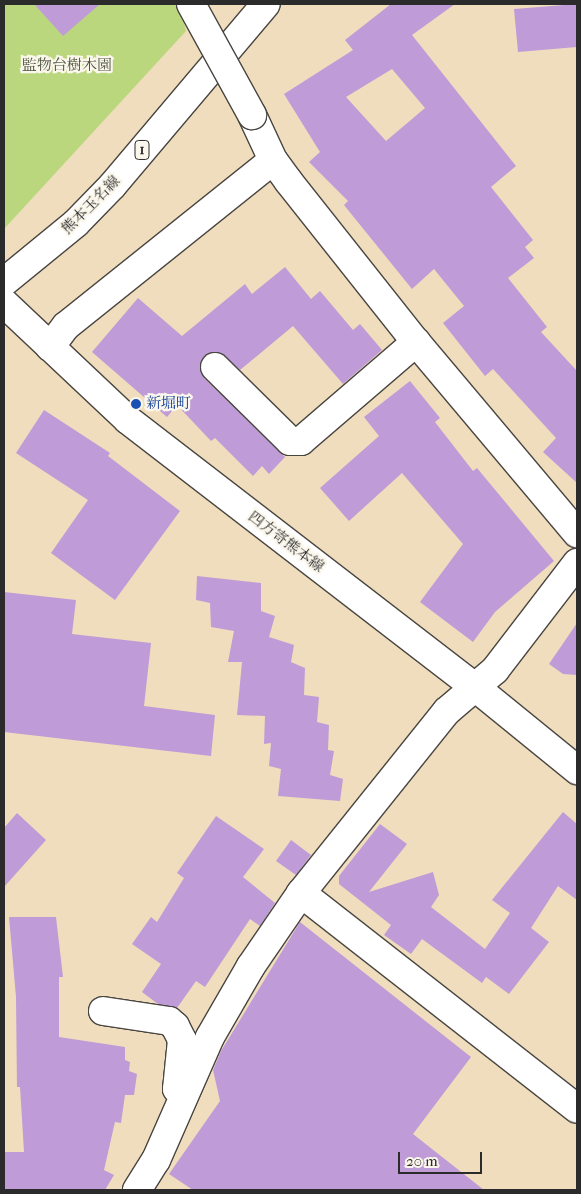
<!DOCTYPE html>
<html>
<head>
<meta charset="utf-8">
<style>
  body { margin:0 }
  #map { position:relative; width:581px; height:1194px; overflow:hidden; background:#f0ddbd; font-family:"IM FELL French Canon","Noto Serif JP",serif }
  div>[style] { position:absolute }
  .green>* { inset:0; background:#bad77d }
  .building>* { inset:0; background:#bf9bd8 }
  .roads { filter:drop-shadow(1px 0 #494641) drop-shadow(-1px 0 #494641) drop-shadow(0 1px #494641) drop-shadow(0 -1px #494641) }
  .minor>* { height:28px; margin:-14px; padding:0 14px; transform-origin:14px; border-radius:14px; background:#fff }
  .major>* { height:28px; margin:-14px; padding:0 14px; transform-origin:14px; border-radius:14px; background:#fff }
  .bridges { filter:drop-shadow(1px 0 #494641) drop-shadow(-1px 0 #494641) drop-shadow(0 1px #494641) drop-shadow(0 -1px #494641) }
  .minor-bridge>* { height:28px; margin:-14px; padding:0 14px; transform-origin:14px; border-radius:14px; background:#fff }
  .dots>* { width:14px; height:14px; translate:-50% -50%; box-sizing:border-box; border:2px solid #fbf7ec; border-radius:50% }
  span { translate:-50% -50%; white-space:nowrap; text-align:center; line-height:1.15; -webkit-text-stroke:4.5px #fbf7ec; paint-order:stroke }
  .shield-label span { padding:1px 4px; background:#fbf7ec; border:1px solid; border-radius:4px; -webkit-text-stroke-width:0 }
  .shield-label { font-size:14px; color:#2b2b2b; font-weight:700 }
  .park-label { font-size:15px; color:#4f5640 }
  .street-label { font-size:15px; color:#2b2b2b }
  .transit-label { font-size:15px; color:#164399 }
  .left { translate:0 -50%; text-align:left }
  .frame { position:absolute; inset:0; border:5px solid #2b2b2b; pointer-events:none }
  .scale { position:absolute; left:398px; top:1152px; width:84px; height:22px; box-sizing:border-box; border:2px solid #2b2b2b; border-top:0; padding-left:6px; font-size:15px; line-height:18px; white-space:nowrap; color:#2b2b2b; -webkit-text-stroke:4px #fbf7ec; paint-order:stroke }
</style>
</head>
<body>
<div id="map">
  <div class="green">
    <i style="clip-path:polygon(4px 4px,179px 4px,186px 31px,4px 229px)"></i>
  </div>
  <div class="building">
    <i style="clip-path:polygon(34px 4px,100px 4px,63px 36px)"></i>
    <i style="clip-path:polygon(evenodd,391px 4px,455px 4px,412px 35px,516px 166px,491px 187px,533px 240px,525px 247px,534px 258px,508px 278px,547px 327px,541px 332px,577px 371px,577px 483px,543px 452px,556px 438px,493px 369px,485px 376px,443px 323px,464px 306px,434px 269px,412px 289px,344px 205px,348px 201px,309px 162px,320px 152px,284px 94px,353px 50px,345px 40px,391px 4px,392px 69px,425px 108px,386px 141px,346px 97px,392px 69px)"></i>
    <i style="clip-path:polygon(577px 4px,577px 47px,518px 52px,514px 9px)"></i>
    <i style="clip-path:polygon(285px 267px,311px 299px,320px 291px,353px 330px,360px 324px,382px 350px,343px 384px,293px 326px,240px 370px,219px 352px,204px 356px,200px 364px,204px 378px,285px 457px,269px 474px,262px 466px,253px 476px,215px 438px,211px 441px,177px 405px,167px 417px,92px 352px,138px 298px,182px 336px,245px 284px,252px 294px)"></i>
    <i style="clip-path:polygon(410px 381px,440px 418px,435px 422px,473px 471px,477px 468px,554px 561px,495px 612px,473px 642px,420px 602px,463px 544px,402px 473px,349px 521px,320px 488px,379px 436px,364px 417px)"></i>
    <i style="clip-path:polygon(44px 410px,110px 453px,108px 456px,180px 511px,115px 600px,51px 553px,88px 500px,16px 453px)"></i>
    <i style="clip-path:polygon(197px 576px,261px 583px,261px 611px,275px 616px,269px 637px,294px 645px,291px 662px,305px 668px,304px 695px,319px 697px,317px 722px,329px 725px,328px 750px,334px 751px,330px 775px,343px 779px,340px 801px,278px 796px,281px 769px,269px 766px,271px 743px,264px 744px,265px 716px,237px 715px,242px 662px,228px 662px,234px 631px,211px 627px,210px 603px,196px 600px)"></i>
    <i style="clip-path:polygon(4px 592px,76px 600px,72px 634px,151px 643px,144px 706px,215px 715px,211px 756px,4px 732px)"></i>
    <i style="clip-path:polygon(577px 623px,577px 675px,563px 674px,549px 664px)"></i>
    <i style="clip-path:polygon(563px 812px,577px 824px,577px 900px,558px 886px,531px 928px,549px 942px,509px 994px,486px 977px,482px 983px,422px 939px,411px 954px,384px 935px,391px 925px,339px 884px,339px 876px,380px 824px,407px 844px,369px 892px,433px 872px,439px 895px,431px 907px,485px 949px,510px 913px,492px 900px)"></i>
    <i style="clip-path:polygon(17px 813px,46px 840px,4px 887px,4px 828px)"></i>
    <i style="clip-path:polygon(216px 816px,264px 849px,243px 877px,275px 903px,260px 926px,250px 919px,205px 987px,196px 981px,177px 1008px,158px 1004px,142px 992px,161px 964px,132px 944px,151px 917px,157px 922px,184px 878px,177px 873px)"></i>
    <i style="clip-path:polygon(291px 840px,311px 855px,296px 875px,276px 861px)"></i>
    <i style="clip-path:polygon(9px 917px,56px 917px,63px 977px,59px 977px,59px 1037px,125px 1047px,125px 1060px,130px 1062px,129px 1071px,137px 1074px,134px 1095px,125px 1095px,121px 1123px,115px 1122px,104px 1170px,114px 1175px,105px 1190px,4px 1190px,4px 1152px,24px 1152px,20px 1087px,17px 1087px,16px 997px)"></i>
    <i style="clip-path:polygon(300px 922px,471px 1057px,413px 1134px,484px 1190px,193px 1190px,169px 1174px,220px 1101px,213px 1070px,221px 1051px)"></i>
  </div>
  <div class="roads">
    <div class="minor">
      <i style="left:252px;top:115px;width:50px;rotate:65deg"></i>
      <i style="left:273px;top:160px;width:27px;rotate:54deg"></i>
      <i style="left:289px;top:182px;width:204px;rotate:51.6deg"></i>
      <i style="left:416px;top:342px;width:250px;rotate:49.9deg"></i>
      <i style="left:50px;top:347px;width:26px;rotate:-53deg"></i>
      <i style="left:66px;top:326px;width:265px;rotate:-38.7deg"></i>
      <i style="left:215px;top:367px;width:105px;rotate:44.6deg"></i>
      <i style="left:290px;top:441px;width:11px"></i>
      <i style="left:301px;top:441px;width:152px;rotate:-40.7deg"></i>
      <i style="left:301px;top:893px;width:350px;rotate:38deg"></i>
      <i style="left:103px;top:1011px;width:67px;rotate:8.6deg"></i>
      <i style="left:169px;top:1021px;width:8px;rotate:40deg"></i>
      <i style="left:175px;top:1026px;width:16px;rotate:63deg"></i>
      <i style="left:182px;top:1040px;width:49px;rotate:95.8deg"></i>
      <i style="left:177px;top:1089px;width:6px;rotate:18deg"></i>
      <i style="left:137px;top:1190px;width:36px;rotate:-58deg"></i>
      <i style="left:156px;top:1160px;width:134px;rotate:-66.3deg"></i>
      <i style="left:210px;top:1037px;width:82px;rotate:-60deg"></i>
      <i style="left:251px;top:966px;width:88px;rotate:-55.6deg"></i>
      <i style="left:301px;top:893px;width:233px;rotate:-51.3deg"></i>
      <i style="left:447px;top:711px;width:63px;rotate:-40.5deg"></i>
      <i style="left:495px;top:670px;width:135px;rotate:-52.5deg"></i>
    </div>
    <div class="major">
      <i style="left:4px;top:282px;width:93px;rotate:-39.3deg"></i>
      <i style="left:76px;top:223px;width:52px;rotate:-45.8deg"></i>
      <i style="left:112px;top:186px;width:238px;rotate:-49.8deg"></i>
      <i style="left:4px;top:303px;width:170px;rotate:43.3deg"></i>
      <i style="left:128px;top:420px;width:438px;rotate:37.6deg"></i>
      <i style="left:475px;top:687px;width:132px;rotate:39.1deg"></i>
    </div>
  </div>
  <div class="bridges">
    <div class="minor-bridge">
      <i style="left:191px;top:4px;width:127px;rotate:61.2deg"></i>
    </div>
  </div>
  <div class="dots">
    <i style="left:136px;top:404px;background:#1a4fb4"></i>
  </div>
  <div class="shield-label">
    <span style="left:142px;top:150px">1</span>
  </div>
  <div class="park-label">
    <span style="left:67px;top:66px">監物台樹木園</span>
  </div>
  <div class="street-label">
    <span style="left:91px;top:205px;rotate:-45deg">熊本玉名線</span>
    <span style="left:286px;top:542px;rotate:37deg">四方寄熊本線</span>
  </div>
  <div class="transit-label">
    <span class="left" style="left:146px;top:404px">新堀町</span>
  </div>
  <div class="frame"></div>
  <div class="scale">20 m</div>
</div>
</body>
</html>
